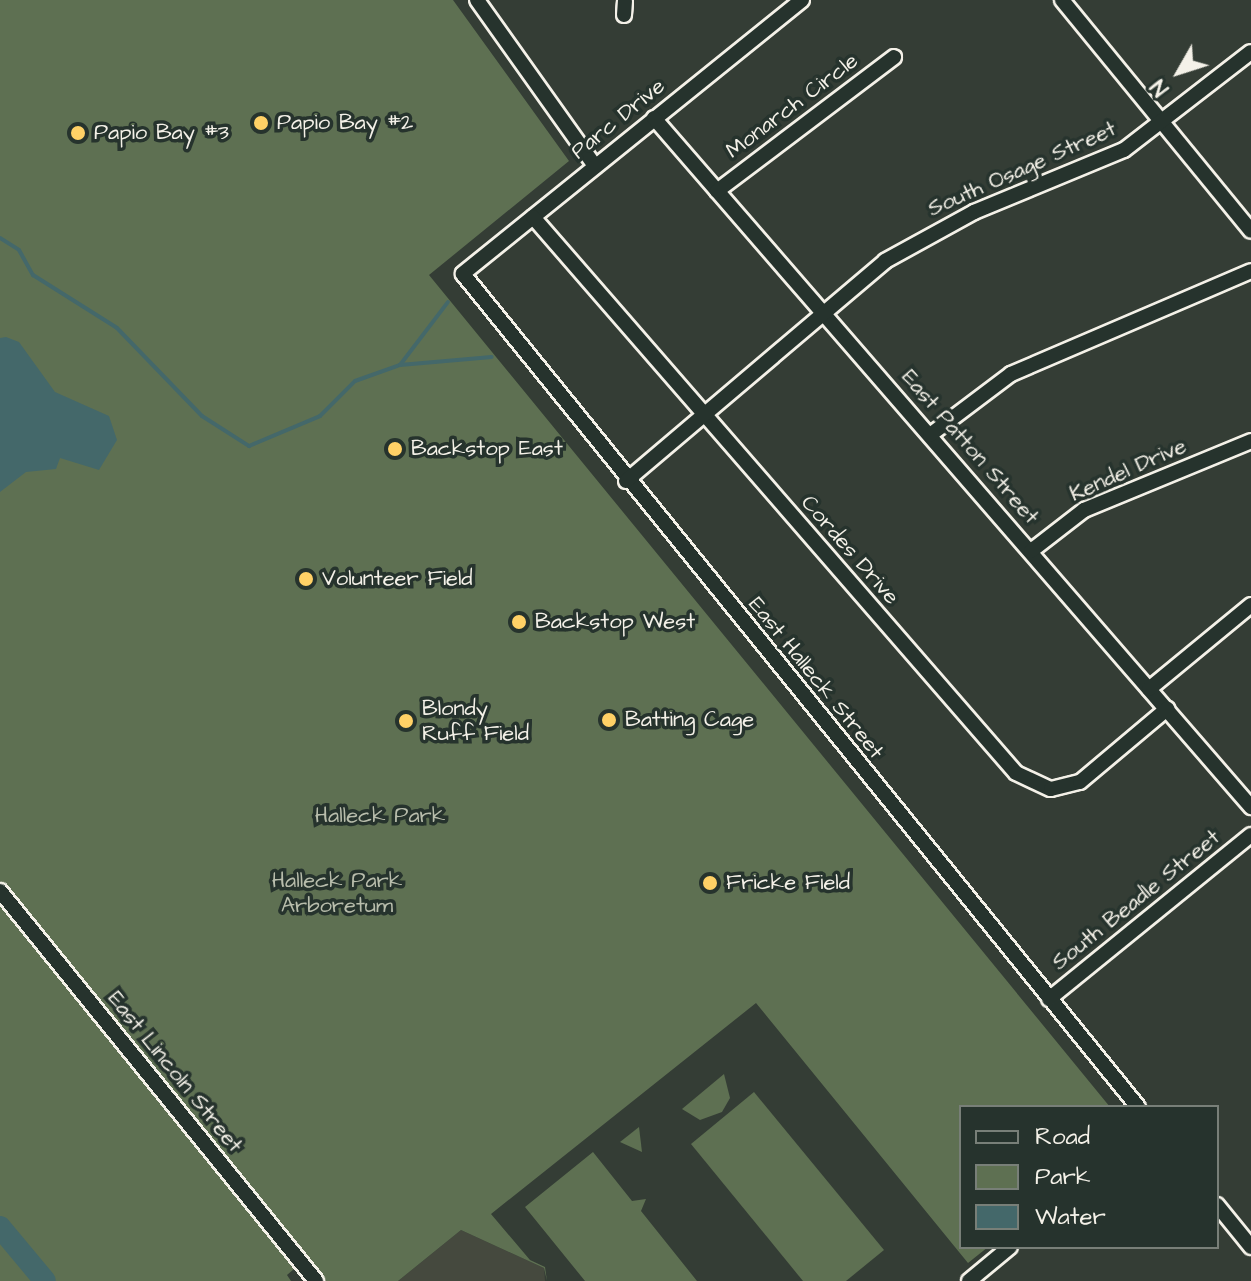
<!DOCTYPE html>
<html>
<head>
<meta charset="utf-8">
<style>
  body { margin:0 }
  #map { position:relative; width:1251px; height:1281px; overflow:hidden; background:#343d35; font-family:"Architects Daughter",sans-serif }
  div>[style] { position:absolute }
  .built>* { inset:0; background:#45493e }
  .green>* { inset:0; background:#5e7052 }
  .water>* { inset:0; background:#44686a }
  .stream>* { height:4px; margin:-2px; padding:0 2px; transform-origin:2px; border-radius:2px; background:#44686a }
  .river>* { height:22px; margin:-11px; padding:0 11px; transform-origin:11px; border-radius:11px; background:#44686a }
  .roads { filter:drop-shadow(2px 0 #f4f1e8) drop-shadow(-2px 0 #f4f1e8) drop-shadow(0 2px #f4f1e8) drop-shadow(0 -2px #f4f1e8) }
  .minor>* { height:14px; margin:-7px; padding:0 7px; transform-origin:7px; border-radius:7px; background:#26332d }
  .dots>* { width:22px; height:22px; translate:-50% -50%; box-sizing:border-box; border:4px solid #26332d; border-radius:50% }
  span { translate:-50% -50%; white-space:nowrap; text-align:center; line-height:1.15; -webkit-text-stroke:7px #26332d; paint-order:stroke }
  .street-label { font-size:22px; color:#f4f1e8 }
  .poi-label { font-size:22px; color:#f4f1e8 }
  .left { translate:0 -50%; text-align:left }
  .park-label { font-size:22px; color:#b8bdac }
  .legend { position:absolute; left:959px; top:1105px; width:260px; height:144px; box-sizing:border-box; background:#26332d; border:2px solid #787f78; margin:0; padding:10px 14px; list-style:none; font-size:24px; color:#f4f1e8 }
  .legend li { display:flex; align-items:center; gap:16px; height:40px }
  .legend b { width:40px; border:2px solid #787f78 }
  .north { position:absolute; left:1139px; top:32px; width:80px; height:80px; -webkit-text-stroke:6px #26332d; paint-order:stroke; rotate:231deg; font-size:22px; font-weight:700; line-height:32px; text-align:center; color:#f4f1e8 }
  .north::after { content:''; display:block; margin:auto; width:28px; height:36px; background:#f4f1e8; clip-path:polygon(50% 0,100% 100%,50% 72%,0 100%) }
</style>
</head>
<body>
<div id="map">
  <div class="built">
    <i style="clip-path:polygon(461px 1230px,544px 1268px,545px 1281px,398px 1281px)"></i>
  </div>
  <div class="green">
    <i style="clip-path:polygon(0 0,453px 0,569px 161px,429px 275px,1110px 1107px,961px 1107px,961px 1247px,988px 1247px,968px 1263px,756px 1003px,491px 1214px,530px 1260px,545px 1267px,547px 1281px,544px 1268px,461px 1230px,398px 1281px,304px 1281px,294px 1269px,287px 1275px,291px 1281px,0 1281px)"></i>
    <i style="clip-path:polygon(724px 1074px,730px 1098px,722px 1112px,700px 1120px,682px 1109px)"></i>
    <i style="clip-path:polygon(754px 1092px,884px 1250px,846px 1281px,803px 1281px,691px 1144px)"></i>
    <i style="clip-path:polygon(639px 1127px,642px 1152px,620px 1142px)"></i>
    <i style="clip-path:polygon(593px 1152px,632px 1201px,646px 1199px,641px 1211px,697px 1281px,585px 1281px,525px 1207px)"></i>
  </div>
  <div class="water">
    <i style="clip-path:polygon(6px 337px,19px 342px,55px 392px,109px 416px,117px 440px,99px 470px,60px 458px,56px 469px,26px 472px,0 492px,0 338px)"></i>
  </div>
  <div class="stream">
    <i style="left:0;top:238px;width:22px;rotate:32deg"></i>
    <i style="left:19px;top:250px;width:29px;rotate:61deg"></i>
    <i style="left:33px;top:275px;width:99px;rotate:32.2deg"></i>
    <i style="left:117px;top:328px;width:122px;rotate:46deg"></i>
    <i style="left:202px;top:416px;width:56px;rotate:32.6deg"></i>
    <i style="left:249px;top:446px;width:77px;rotate:-22.9deg"></i>
    <i style="left:320px;top:416px;width:49px;rotate:-45deg"></i>
    <i style="left:355px;top:381px;width:48px;rotate:-19.6deg"></i>
    <i style="left:400px;top:365px;width:92px;rotate:-5deg"></i>
    <i style="left:400px;top:365px;width:79px;rotate:-52.7deg"></i>
  </div>
  <div class="river">
    <i style="left:0;top:1227px;width:70px;rotate:50.2deg"></i>
  </div>
  <div class="roads">
    <div class="minor">
      <i style="left:477px;top:0;width:204px;rotate:54.6deg"></i>
      <i style="left:802px;top:0;width:436px;rotate:141.1deg"></i>
      <i style="left:463px;top:274px;width:1072px;rotate:50.98deg"></i>
      <i style="left:1062px;top:0;width:298px;rotate:50.7deg"></i>
      <i style="left:624px;top:15px;width:14px;rotate:-86deg"></i>
      <i style="left:654px;top:118px;width:912px;rotate:49.09deg"></i>
      <i style="left:717px;top:191px;width:222px;rotate:-37.1deg"></i>
      <i style="left:533px;top:217px;width:736px;rotate:49.02deg"></i>
      <i style="left:1016px;top:773px;width:38px;rotate:25deg"></i>
      <i style="left:1051px;top:789px;width:30px;rotate:-14deg"></i>
      <i style="left:1080px;top:782px;width:114px;rotate:-40deg"></i>
      <i style="left:930px;top:435px;width:101px;rotate:-37deg"></i>
      <i style="left:1011px;top:374px;width:261px;rotate:-23.2deg"></i>
      <i style="left:626px;top:481px;width:340px;rotate:-40.3deg"></i>
      <i style="left:885px;top:261px;width:102px;rotate:-28.8deg"></i>
      <i style="left:974px;top:212px;width:162px;rotate:-22.5deg"></i>
      <i style="left:1124px;top:150px;width:160px;rotate:-37.7deg"></i>
      <i style="left:1031px;top:551px;width:67px;rotate:-37.7deg"></i>
      <i style="left:1084px;top:510px;width:181px;rotate:-22.4deg"></i>
      <i style="left:1149px;top:689px;width:132px;rotate:-39.5deg"></i>
      <i style="left:0;top:891px;width:502px;rotate:50.98deg"></i>
      <i style="left:1049px;top:999px;width:260px;rotate:-39.1deg"></i>
      <i style="left:1217px;top:1205px;width:54px;rotate:51deg"></i>
      <i style="left:969px;top:1281px;width:53px;rotate:-39.7deg"></i>
    </div>
  </div>
  <div class="dots">
    <i style="left:261px;top:123px;background:#ffd166"></i>
    <i style="left:78px;top:133px;background:#ffd166"></i>
    <i style="left:395px;top:449px;background:#ffd166"></i>
    <i style="left:306px;top:579px;background:#ffd166"></i>
    <i style="left:519px;top:622px;background:#ffd166"></i>
    <i style="left:609px;top:720px;background:#ffd166"></i>
    <i style="left:406px;top:721px;background:#ffd166"></i>
    <i style="left:710px;top:883px;background:#ffd166"></i>
  </div>
  <div class="street-label">
    <span style="left:792px;top:106px;rotate:-37deg">Monarch Circle</span>
    <span style="left:618px;top:119px;rotate:-39deg">Parc Drive</span>
    <span style="left:1022px;top:169px;rotate:-24deg">South Osage Street</span>
    <span style="left:970px;top:447px;rotate:49deg">East Patton Street</span>
    <span style="left:1128px;top:470px;rotate:-24deg">Kendel Drive</span>
    <span style="left:850px;top:550px;rotate:49deg">Cordes Drive</span>
    <span style="left:816px;top:678px;rotate:51deg">East Halleck Street</span>
    <span style="left:1136px;top:900px;rotate:-39deg">South Beadle Street</span>
    <span style="left:175px;top:1072px;rotate:51deg">East Lincoln Street</span>
  </div>
  <div class="poi-label">
    <span class="left" style="left:277px;top:123px">Papio Bay #2</span>
    <span class="left" style="left:94px;top:133px">Papio Bay #3</span>
    <span class="left" style="left:411px;top:449px">Backstop East</span>
    <span class="left" style="left:322px;top:579px">Volunteer Field</span>
    <span class="left" style="left:535px;top:622px">Backstop West</span>
    <span class="left" style="left:422px;top:721px">Blondy<br>Ruff Field</span>
    <span class="left" style="left:625px;top:720px">Batting Cage</span>
    <span class="left" style="left:726px;top:883px">Fricke Field</span>
  </div>
  <div class="park-label">
    <span style="left:380px;top:816px">Halleck Park</span>
    <span style="left:337px;top:893px">Halleck Park<br>Arboretum</span>
  </div>
  <ul class="legend">
  <li><b style="height:10px;background:#26332d"></b>Road</li>
  <li><b style="height:22px;background:#5e7052"></b>Park</li>
  <li><b style="height:22px;background:#44686a"></b>Water</li>
  </ul>
  <div class="north">N</div>
</div>
</body>
</html>
